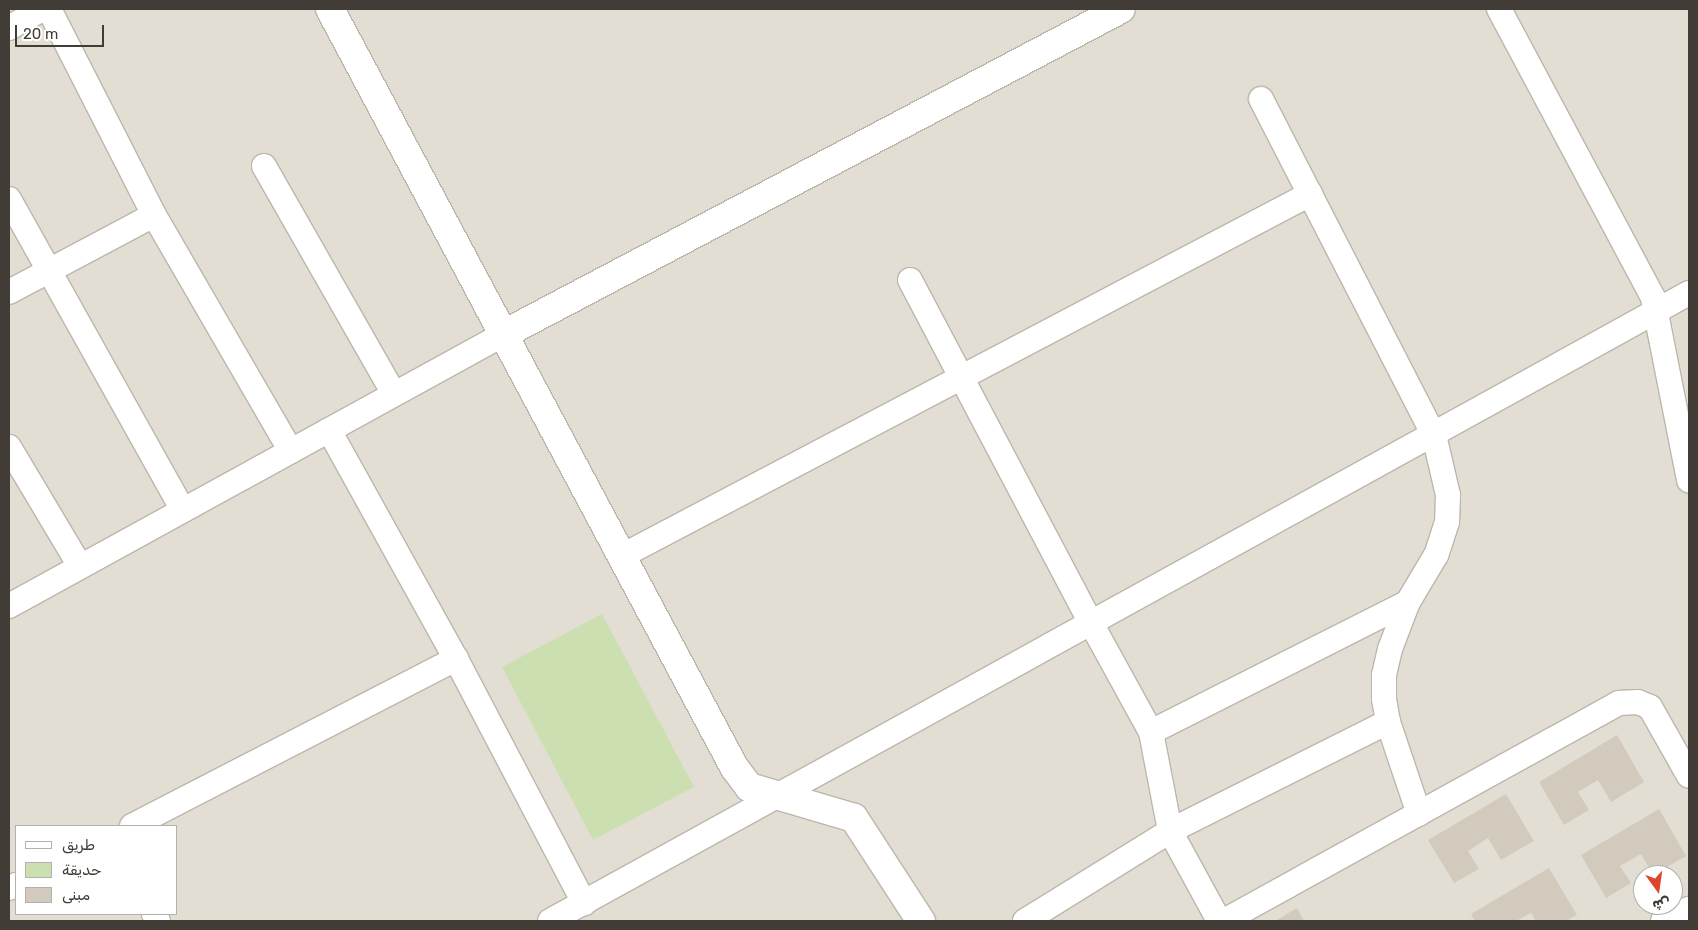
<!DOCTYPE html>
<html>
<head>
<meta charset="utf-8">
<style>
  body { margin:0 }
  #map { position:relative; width:1698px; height:930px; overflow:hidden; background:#efece4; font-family:Rubik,"Noto Naskh Arabic",sans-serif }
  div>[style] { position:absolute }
  .residential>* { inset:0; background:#e3ded3 }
  .green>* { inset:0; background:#cbdfb1 }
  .building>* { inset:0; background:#d3cabe }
  .roads { filter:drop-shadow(1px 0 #bdb6ab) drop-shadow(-1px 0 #bdb6ab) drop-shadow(0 1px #bdb6ab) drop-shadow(0 -1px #bdb6ab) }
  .minor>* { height:24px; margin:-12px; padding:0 12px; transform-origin:12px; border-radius:12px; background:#fff }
  .tertiary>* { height:28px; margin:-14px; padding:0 14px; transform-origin:14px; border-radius:14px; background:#fff }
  span { translate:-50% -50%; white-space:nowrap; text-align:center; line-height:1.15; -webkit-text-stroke:4px #fff; paint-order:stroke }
  .frame { position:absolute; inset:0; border:10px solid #413c35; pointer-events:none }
  .legend { position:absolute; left:15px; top:825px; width:162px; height:90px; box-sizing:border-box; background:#fff; border:1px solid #b3b1ae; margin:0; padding:6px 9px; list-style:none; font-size:15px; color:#413c35 }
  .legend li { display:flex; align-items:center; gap:10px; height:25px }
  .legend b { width:25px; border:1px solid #b3b1ae }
  .north { position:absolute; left:1633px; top:865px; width:50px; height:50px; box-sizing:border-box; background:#fff; border:1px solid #b3b1ae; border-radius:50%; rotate:166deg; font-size:14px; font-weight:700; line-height:20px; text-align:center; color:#413c35 }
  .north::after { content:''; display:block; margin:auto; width:18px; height:22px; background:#df442c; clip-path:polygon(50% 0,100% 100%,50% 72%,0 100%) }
  .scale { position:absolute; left:15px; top:25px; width:89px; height:22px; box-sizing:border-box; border:2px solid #413c35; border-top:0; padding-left:6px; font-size:15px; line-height:18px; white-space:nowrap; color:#413c35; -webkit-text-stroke:4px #fff; paint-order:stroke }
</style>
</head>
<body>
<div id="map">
  <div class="residential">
    <i style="clip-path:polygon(evenodd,9px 9px,1689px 9px,1689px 921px,9px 921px,9px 9px,16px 826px,176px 826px,176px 914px,16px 914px,16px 826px,9px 9px,1643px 875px,1673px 875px,1673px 905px,1643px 905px,1643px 875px)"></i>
  </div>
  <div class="green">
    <i style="clip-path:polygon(602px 614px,694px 787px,593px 840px,502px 667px)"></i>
  </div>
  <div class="building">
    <i style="clip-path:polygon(1617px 735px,1644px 782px,1611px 802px,1598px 780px,1578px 792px,1589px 810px,1564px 825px,1539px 782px)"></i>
    <i style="clip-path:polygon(1506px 794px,1534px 841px,1501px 860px,1488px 838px,1468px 851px,1479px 869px,1454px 883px,1428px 840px)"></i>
    <i style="clip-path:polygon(1659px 809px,1686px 856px,1653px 875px,1641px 854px,1620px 866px,1631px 883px,1606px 898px,1581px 855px)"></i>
    <i style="clip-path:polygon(1549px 868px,1577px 915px,1566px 921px,1536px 921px,1531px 913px,1516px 921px,1475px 921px,1471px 914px)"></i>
    <i style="clip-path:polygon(1297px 908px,1304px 921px,1275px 921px)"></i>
  </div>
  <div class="roads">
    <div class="minor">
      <i style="left:49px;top:9px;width:231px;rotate:63deg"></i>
      <i style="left:154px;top:215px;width:273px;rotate:59.9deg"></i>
      <i style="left:1499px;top:9px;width:327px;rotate:61.9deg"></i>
      <i style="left:1653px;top:298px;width:186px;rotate:78.8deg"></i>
      <i style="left:9px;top:28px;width:38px;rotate:-30deg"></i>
      <i style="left:1261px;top:99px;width:378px;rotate:62.8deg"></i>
      <i style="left:1434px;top:435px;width:62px;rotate:76.9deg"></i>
      <i style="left:1448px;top:495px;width:27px;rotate:92deg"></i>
      <i style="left:1447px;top:522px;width:35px;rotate:108deg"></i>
      <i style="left:1436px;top:555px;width:55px;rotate:120.8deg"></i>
      <i style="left:1408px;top:602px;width:50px;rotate:111deg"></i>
      <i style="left:1390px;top:649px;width:27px;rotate:103deg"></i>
      <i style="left:1384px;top:675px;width:24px;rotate:90deg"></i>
      <i style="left:1384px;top:699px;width:23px;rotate:80deg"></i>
      <i style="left:1388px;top:722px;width:97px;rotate:71.4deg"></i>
      <i style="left:264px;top:166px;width:262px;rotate:60.3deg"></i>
      <i style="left:9px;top:199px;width:356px;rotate:60.8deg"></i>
      <i style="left:910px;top:280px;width:388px;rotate:62.2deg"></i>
      <i style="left:1091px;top:623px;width:124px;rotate:61.2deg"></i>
      <i style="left:1151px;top:732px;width:101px;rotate:79.1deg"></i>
      <i style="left:1170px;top:831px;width:102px;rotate:61.4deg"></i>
      <i style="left:9px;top:292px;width:164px;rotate:-28deg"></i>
      <i style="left:329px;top:430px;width:262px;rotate:61deg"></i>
      <i style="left:456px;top:659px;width:276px;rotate:62.3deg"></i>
      <i style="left:9px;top:447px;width:139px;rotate:59.2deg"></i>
      <i style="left:620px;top:557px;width:780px;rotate:-27.75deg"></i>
      <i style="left:9px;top:606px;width:565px;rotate:-28.79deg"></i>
      <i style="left:1151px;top:732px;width:288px;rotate:-26.8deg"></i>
      <i style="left:132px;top:826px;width:365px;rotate:-27.3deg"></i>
      <i style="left:9px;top:888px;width:8px;rotate:-23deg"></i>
      <i style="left:154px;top:914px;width:8px;rotate:60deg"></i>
      <i style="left:550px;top:921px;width:1301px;rotate:-28.87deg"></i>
      <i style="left:1025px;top:921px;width:171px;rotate:-31.8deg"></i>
      <i style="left:1170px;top:831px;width:244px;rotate:-26.6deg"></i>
      <i style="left:1224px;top:921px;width:451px;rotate:-28.9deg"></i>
      <i style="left:1619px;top:703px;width:19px;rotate:-3deg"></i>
      <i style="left:1638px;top:702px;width:13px;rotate:23deg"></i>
      <i style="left:1650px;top:707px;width:79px;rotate:60.5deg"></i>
      <i style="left:1663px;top:921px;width:29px;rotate:-25deg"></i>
    </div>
    <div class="tertiary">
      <i style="left:330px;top:9px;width:859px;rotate:61.94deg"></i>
      <i style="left:734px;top:767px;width:25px;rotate:53deg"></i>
      <i style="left:749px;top:787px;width:109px;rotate:16.4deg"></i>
      <i style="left:854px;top:818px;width:123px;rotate:57deg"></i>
      <i style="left:504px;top:334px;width:697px;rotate:-27.78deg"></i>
    </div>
  </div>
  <div class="frame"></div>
  <ul class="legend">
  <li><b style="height:6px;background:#fff"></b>طريق</li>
  <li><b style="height:14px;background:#cbdfb1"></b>حديقة</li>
  <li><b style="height:14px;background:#d3cabe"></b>مبنى</li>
  </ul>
  <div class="north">ش</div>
  <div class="scale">20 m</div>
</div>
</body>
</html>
